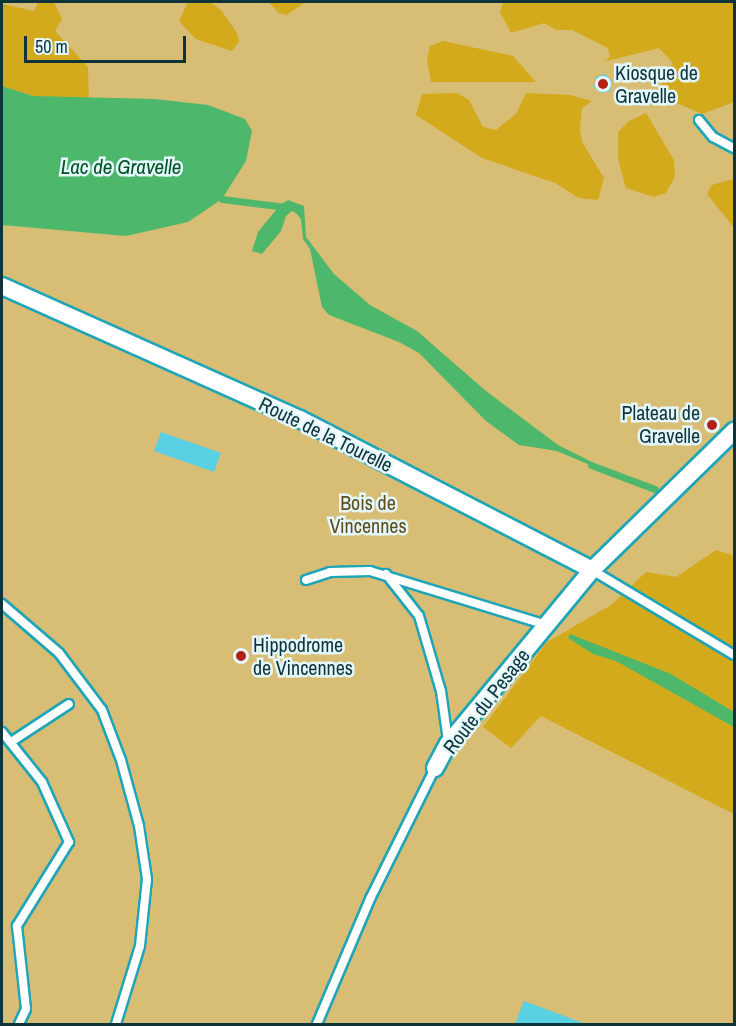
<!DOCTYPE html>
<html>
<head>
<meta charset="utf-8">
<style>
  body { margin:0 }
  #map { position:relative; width:736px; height:1026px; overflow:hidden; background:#b4f3ff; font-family:"Archivo Narrow",sans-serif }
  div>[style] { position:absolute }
  .green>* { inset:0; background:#d8bd74 }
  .forest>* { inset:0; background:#d4aa1d }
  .water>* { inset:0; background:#4db76b }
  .stream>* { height:7px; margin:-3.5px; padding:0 3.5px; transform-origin:3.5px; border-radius:3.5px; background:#4db76b }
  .building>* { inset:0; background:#59d0e4 }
  .roads { filter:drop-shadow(2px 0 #1fa5b8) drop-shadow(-2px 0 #1fa5b8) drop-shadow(0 2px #1fa5b8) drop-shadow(0 -2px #1fa5b8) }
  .service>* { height:8px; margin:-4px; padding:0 4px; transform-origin:4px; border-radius:4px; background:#fff }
  .minor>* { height:16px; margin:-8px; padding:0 8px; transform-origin:8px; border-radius:8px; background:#fff }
  .dots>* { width:16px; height:16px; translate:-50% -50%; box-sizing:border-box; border:3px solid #e4f8fc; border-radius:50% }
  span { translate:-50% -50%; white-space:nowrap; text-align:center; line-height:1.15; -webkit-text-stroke:5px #e4f8fc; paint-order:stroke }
  .poi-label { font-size:20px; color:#0e343a }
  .left { translate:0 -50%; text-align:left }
  .right { translate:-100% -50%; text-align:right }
  .street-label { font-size:20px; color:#0e343a }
  .park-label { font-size:20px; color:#5e4d1b }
  .water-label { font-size:21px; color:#005322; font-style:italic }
  .frame { position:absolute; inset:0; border:3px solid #0e343a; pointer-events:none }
  .scale { position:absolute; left:24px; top:36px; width:162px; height:27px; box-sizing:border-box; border:3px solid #0e343a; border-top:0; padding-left:8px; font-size:18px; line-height:21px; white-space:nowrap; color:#0e343a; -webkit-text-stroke:4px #e4f8fc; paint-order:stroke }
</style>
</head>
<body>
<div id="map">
  <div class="green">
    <i style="clip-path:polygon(2px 2px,734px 2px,734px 1024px,2px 1024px)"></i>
  </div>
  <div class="forest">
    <i style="clip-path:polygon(38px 2px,54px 2px,62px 19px,55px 31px,88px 67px,89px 100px,33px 96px,2px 86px,2px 4px,34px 11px)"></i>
    <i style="clip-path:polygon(188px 2px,210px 2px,221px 10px,237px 33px,239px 42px,232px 51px,196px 39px,179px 21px)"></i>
    <i style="clip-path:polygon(268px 2px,306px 2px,286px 15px,279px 13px)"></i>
    <i style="clip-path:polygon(503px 2px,734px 2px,734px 102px,702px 114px,658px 95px,664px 76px,673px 63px,659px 48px,603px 62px,610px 57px,608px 48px,572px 30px,556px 30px,544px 23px,511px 33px,500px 12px)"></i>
    <i style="clip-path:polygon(443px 41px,513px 56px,536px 82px,431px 82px,427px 60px,430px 46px)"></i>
    <i style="clip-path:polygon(457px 93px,469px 100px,483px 127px,496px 130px,516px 114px,526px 93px,570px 95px,592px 101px,582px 108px,580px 129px,582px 142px,604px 178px,598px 200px,579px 198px,555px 183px,482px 158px,416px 115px,422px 94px)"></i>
    <i style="clip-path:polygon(646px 113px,674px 160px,675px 176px,666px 193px,654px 197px,626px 188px,618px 159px,618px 132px,629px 121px)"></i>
    <i style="clip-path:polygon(733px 179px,734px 181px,734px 228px,707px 194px,712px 185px)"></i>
    <i style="clip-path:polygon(716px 550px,732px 555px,734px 567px,734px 814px,541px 716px,511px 748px,483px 727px,547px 642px,611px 605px,646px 572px,676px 577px)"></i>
  </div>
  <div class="water">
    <i style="clip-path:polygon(2px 86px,33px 96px,155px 99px,208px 105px,245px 119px,252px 131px,246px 161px,222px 199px,188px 222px,126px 236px,2px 225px)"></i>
    <i style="clip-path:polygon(288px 200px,304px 206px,306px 237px,334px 274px,370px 305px,417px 331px,486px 391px,558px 445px,598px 465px,597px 468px,557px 451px,519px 445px,486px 421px,419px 353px,399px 342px,329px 315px,322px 307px,310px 249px,303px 239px,301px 219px,297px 214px,292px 211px,286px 216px,281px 231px,262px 254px,252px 251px,258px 232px,280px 205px)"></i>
    <i style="clip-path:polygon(570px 634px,671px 674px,734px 712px,734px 727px,616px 661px,593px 654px,568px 638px)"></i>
  </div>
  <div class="stream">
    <i style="left:222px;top:199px;width:64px;rotate:7.2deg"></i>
    <i style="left:591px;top:465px;width:68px;rotate:20.6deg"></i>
  </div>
  <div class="building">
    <i style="clip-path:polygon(605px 74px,612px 81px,610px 91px,601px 93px,594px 87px,596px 77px)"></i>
    <i style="clip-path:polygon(161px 432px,221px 453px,214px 472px,154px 451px)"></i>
    <i style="clip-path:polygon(524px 1001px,586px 1024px,515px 1024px)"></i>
  </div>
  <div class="roads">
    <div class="service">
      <i style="left:699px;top:120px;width:22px;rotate:51deg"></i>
      <i style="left:713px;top:137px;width:24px;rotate:28deg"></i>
      <i style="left:592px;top:570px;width:165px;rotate:30.9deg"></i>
      <i style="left:386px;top:574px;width:53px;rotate:51.8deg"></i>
      <i style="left:419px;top:616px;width:78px;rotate:73.7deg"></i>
      <i style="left:441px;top:691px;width:50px;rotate:82deg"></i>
      <i style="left:306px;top:580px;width:25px;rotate:-18deg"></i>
      <i style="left:330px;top:572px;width:40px;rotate:-1.4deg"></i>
      <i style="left:370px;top:571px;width:185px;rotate:17deg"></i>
      <i style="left:2px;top:604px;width:75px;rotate:40.7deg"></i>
      <i style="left:59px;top:653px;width:71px;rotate:53deg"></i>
      <i style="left:102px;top:710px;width:53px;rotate:69.2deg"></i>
      <i style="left:121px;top:760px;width:68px;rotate:74.7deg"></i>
      <i style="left:139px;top:826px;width:54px;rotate:81.4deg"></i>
      <i style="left:147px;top:879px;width:67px;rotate:96deg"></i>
      <i style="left:140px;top:946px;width:82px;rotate:107.1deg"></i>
      <i style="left:2px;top:732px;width:64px;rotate:51.3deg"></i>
      <i style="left:42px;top:782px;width:66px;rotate:65.8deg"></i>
      <i style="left:69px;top:842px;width:99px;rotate:121.8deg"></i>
      <i style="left:17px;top:926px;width:83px;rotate:83.8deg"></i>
      <i style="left:26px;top:1009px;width:17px;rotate:115deg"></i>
      <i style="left:11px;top:742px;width:69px;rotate:-33.2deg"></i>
      <i style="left:317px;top:1024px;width:136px;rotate:-67deg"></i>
      <i style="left:370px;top:899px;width:146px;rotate:-63.6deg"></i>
    </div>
    <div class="minor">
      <i style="left:2px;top:286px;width:326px;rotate:24.1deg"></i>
      <i style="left:300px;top:419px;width:329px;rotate:27.3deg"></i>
      <i style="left:435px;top:768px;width:27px;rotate:-62deg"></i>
      <i style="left:448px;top:744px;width:226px;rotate:-50.4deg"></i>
      <i style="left:592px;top:570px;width:199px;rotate:-44.4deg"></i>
    </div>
  </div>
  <div class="dots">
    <i style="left:603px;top:84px;background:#b12215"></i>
    <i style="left:712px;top:425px;background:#b12215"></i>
    <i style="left:241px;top:656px;background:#b12215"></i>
  </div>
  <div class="poi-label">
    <span class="left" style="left:615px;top:84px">Kiosque de<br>Gravelle</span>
    <span class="right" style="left:700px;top:424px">Plateau de<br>Gravelle</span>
    <span class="left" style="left:253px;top:656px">Hippodrome<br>de Vincennes</span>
  </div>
  <div class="street-label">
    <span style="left:326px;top:434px;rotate:26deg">Route de la Tourelle</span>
    <span style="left:486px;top:701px;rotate:-52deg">Route du Pesage</span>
  </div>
  <div class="park-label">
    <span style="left:368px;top:514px">Bois de<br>Vincennes</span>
  </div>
  <div class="water-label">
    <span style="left:121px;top:167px">Lac de Gravelle</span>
  </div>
  <div class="frame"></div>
  <div class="scale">50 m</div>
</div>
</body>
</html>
